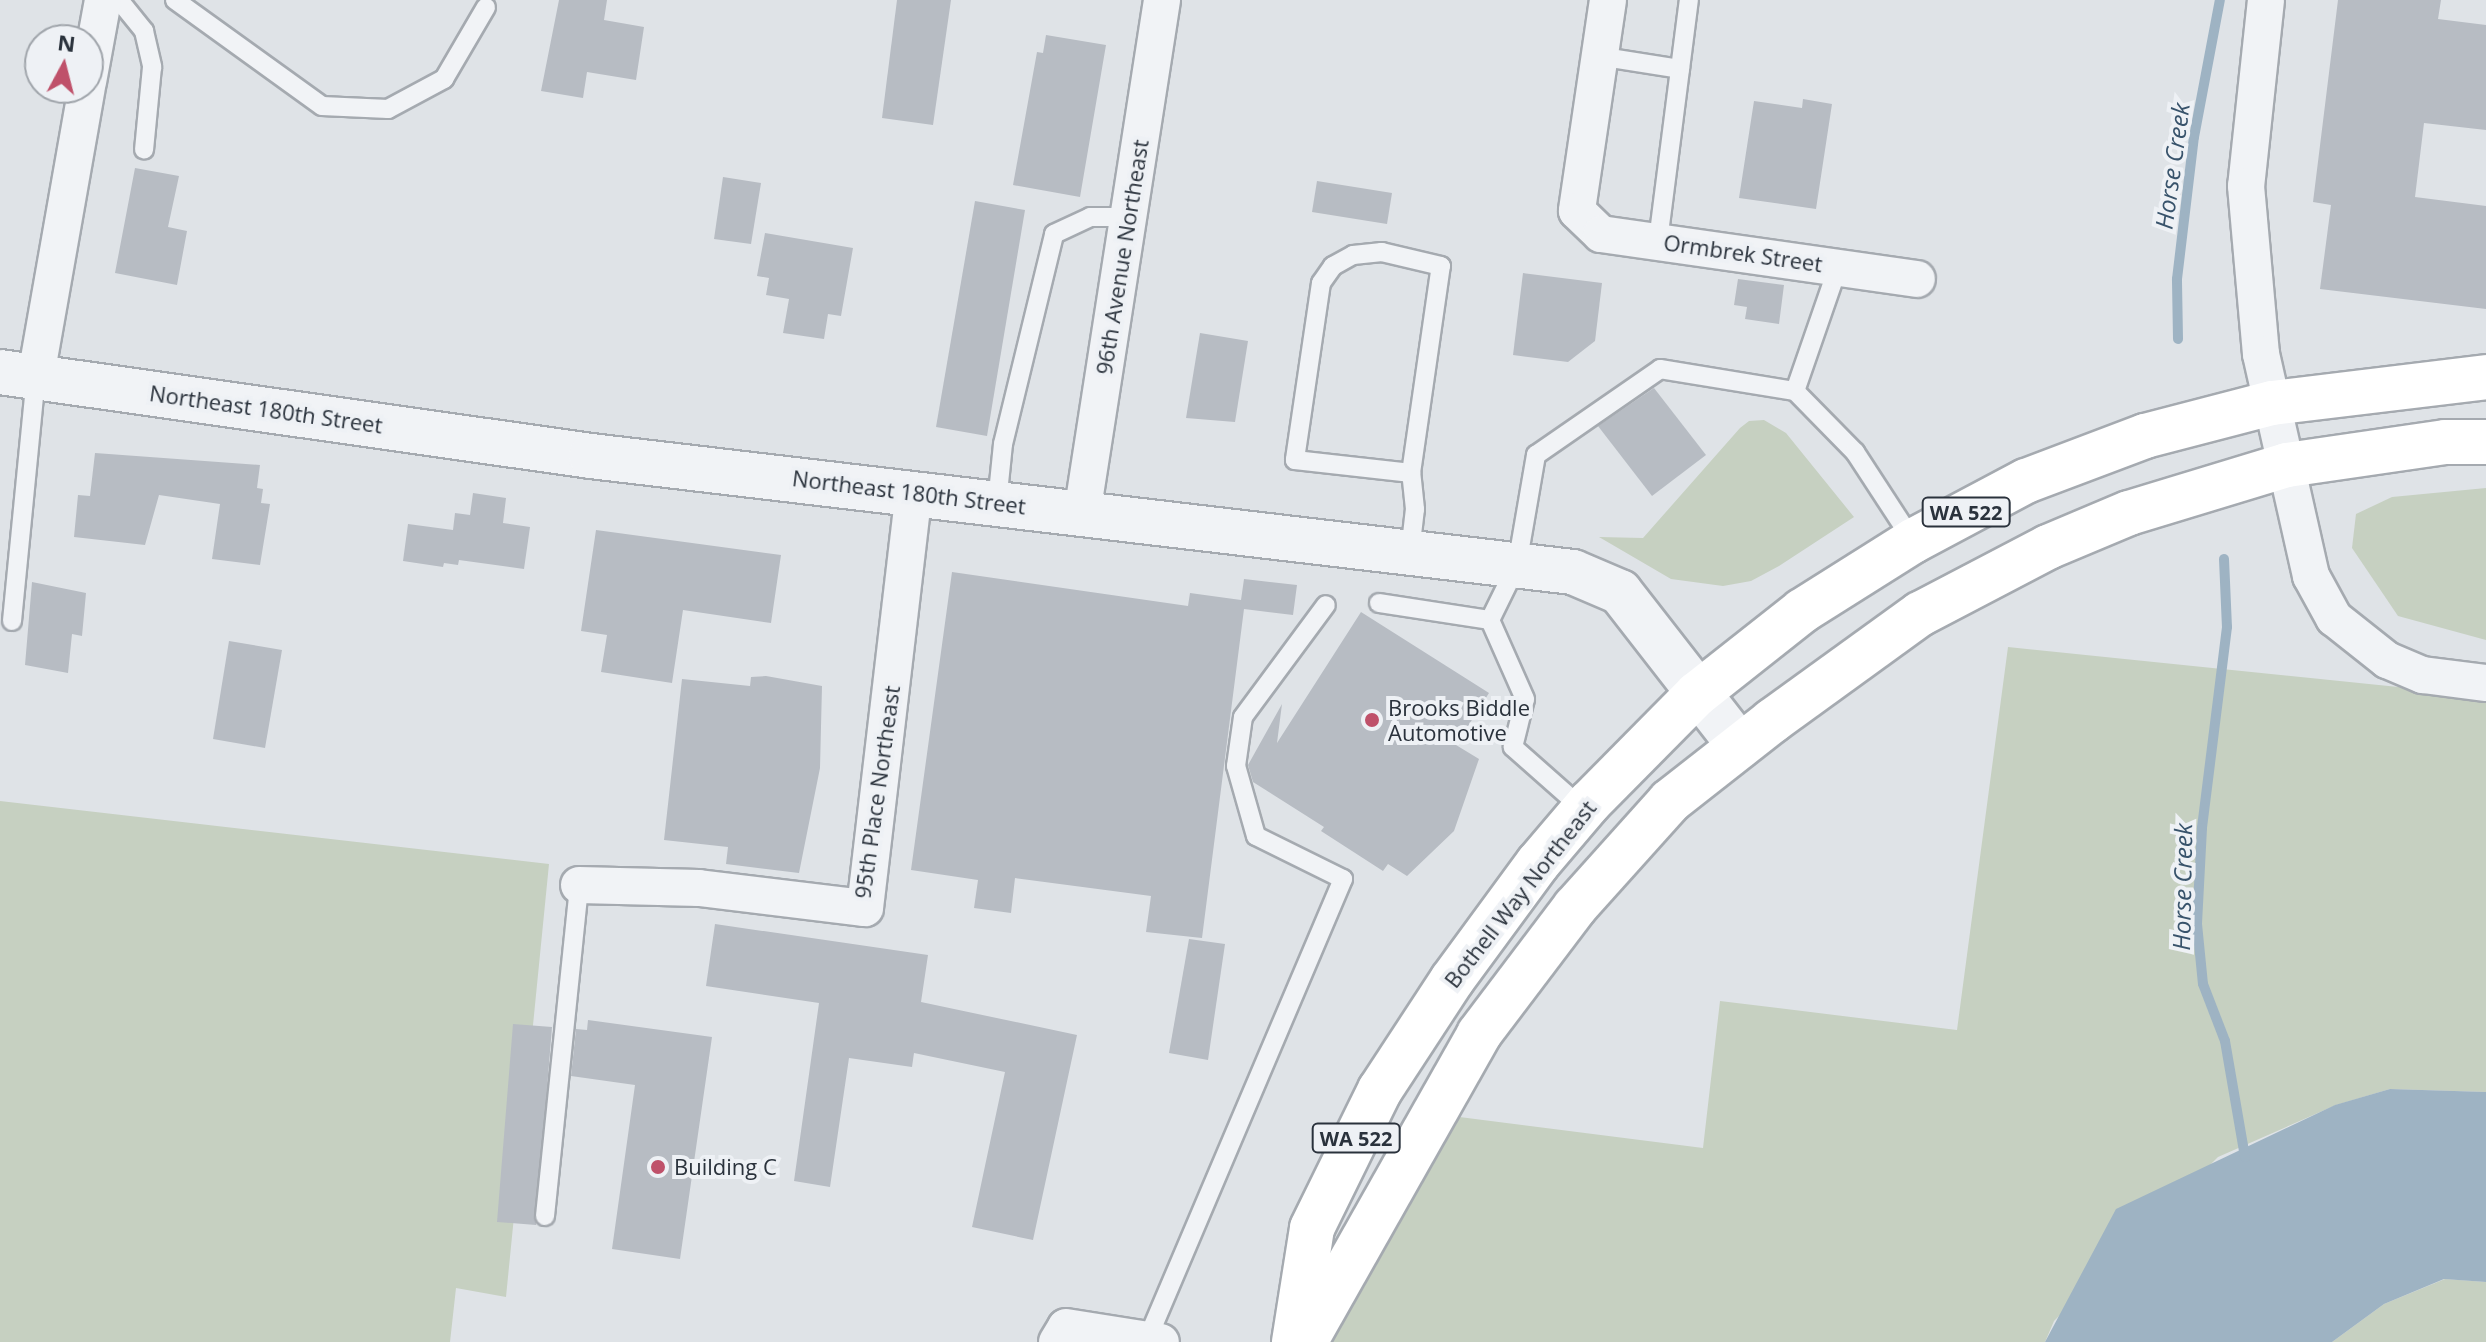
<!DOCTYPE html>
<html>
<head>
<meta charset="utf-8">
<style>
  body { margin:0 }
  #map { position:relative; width:2486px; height:1342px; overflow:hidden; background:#dfe3e7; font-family:"Open Sans",sans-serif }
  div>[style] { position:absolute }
  .green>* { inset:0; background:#c6d0c1 }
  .water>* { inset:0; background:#9eb3c3 }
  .stream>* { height:10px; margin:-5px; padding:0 5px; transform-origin:5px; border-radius:5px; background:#9eb3c3 }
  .building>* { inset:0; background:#b7bcc3 }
  .roads { filter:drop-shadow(2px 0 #a5aab0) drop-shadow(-2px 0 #a5aab0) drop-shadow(0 2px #a5aab0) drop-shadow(0 -2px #a5aab0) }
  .service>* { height:18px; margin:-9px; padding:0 9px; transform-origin:9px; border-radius:9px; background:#f1f3f6 }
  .minor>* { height:36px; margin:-18px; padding:0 18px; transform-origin:18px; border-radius:18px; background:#f1f3f6 }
  .tertiary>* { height:44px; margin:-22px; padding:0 22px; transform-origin:22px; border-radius:22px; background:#f1f3f6 }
  .primary>* { height:44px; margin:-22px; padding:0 22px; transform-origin:22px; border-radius:22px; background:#fff }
  .dots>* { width:22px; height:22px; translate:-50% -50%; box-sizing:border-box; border:4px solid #eef1f5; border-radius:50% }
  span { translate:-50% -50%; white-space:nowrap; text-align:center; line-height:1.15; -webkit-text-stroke:8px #eef1f5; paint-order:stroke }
  .shield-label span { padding:2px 6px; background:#eef1f5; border:2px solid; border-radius:6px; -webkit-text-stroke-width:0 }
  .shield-label { font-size:20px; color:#2a323c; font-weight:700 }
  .street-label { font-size:22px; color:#2a323c }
  .poi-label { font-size:22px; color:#2a323c }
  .left { translate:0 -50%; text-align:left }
  .water-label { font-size:24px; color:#38536b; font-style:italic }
  .north { position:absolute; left:24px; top:24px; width:80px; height:80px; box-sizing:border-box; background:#eef1f5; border:2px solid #a0a5ab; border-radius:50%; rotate:7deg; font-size:22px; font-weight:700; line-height:32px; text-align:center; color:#2a323c }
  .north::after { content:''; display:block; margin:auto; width:28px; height:36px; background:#bf516a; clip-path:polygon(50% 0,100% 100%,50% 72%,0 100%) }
</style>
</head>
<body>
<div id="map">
  <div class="green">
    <i style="clip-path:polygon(1764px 420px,1786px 433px,1854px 517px,1779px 566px,1751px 581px,1723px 586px,1671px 579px,1599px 537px,1643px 538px,1740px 428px,1749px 421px)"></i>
    <i style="clip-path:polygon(2486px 488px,2486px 640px,2398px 616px,2352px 548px,2356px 514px,2392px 497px)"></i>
    <i style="clip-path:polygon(2008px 647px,2486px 696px,2486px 1092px,2390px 1089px,2336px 1105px,2218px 1157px,2054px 1321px,2045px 1342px,1305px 1342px,1436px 1114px,1703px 1148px,1720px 1001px,1957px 1030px)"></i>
    <i style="clip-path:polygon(0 801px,549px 864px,506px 1297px,456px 1288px,450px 1342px,0 1342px)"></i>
    <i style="clip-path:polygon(2445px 1279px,2486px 1282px,2486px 1342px,2332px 1342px,2384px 1304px)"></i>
  </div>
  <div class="water">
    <i style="clip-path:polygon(2390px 1089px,2486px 1092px,2486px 1282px,2444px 1279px,2384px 1304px,2332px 1342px,2045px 1342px,2116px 1209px,2335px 1105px)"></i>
  </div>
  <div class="stream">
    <i style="left:2178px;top:339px;width:60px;rotate:-91deg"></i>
    <i style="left:2177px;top:279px;width:143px;rotate:-83.2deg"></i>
    <i style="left:2194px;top:137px;width:139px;rotate:-79.3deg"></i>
    <i style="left:2224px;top:559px;width:68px;rotate:87.5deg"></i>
    <i style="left:2227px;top:627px;width:203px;rotate:97.1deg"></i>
    <i style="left:2202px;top:828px;width:96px;rotate:93deg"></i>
    <i style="left:2197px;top:924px;width:60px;rotate:84.3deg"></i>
    <i style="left:2203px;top:984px;width:61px;rotate:68.9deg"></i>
    <i style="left:2225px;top:1041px;width:118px;rotate:80.2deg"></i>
  </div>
  <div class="building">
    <i style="clip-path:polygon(559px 0,607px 0,604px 20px,644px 27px,636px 80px,587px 72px,583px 98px,541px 91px)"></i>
    <i style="clip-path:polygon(897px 0,951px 0,933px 125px,882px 118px)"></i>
    <i style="clip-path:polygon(2338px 0,2441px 0,2438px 19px,2486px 25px,2486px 130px,2424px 123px,2415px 197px,2486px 206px,2486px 309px,2320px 289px,2331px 205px,2313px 202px)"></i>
    <i style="clip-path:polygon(1046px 35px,1106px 45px,1080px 197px,1013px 185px,1037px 52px,1043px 53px)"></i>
    <i style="clip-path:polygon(1803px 99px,1832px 104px,1816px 209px,1739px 198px,1754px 101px,1802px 108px)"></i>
    <i style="clip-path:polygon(135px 168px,179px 176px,168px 227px,187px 231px,177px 285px,115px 273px)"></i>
    <i style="clip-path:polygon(723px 177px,761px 183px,751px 244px,714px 239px)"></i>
    <i style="clip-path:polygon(1317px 181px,1392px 193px,1387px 224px,1312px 212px)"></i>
    <i style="clip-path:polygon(975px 201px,1025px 210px,987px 436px,936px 427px)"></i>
    <i style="clip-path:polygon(765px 233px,853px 248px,841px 316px,828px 314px,824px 339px,783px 333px,789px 299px,766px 295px,769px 278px,757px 276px)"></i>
    <i style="clip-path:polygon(1523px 273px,1602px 283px,1595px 341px,1568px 362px,1513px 355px)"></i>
    <i style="clip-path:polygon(1738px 279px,1784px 285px,1779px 324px,1745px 319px,1747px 307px,1734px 305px)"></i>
    <i style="clip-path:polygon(1200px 333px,1248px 341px,1235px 422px,1186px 418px)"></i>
    <i style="clip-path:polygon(1654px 388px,1706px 455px,1652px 496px,1598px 426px)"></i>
    <i style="clip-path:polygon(95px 453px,260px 465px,257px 488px,263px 489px,261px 503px,270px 504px,260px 565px,212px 559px,220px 504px,159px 495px,145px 545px,74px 537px,78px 495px,90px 496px)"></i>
    <i style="clip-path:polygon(473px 493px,506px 498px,503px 523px,530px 527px,524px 569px,459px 560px,458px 565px,444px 563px,443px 567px,403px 561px,408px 524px,453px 530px,455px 513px,470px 515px)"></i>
    <i style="clip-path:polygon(596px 530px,781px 555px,771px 623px,683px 610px,672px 683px,601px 672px,607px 635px,581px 631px)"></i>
    <i style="clip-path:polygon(952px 572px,1188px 606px,1190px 593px,1241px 600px,1244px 579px,1297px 585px,1293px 615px,1244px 609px,1202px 938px,1146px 932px,1151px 896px,1015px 878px,1011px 913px,974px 908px,978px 880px,911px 870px)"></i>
    <i style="clip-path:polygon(32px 582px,86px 593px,82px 636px,72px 634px,68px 673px,25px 665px)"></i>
    <i style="clip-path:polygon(1361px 612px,1489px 693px,1456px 745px,1479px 759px,1454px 831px,1407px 876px,1388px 864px,1383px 871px,1321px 831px,1324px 827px,1253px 782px,1248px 765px,1282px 704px,1277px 743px)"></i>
    <i style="clip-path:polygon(229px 641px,282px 650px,265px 748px,213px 739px)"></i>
    <i style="clip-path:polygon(766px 676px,822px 686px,820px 768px,799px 873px,726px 864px,728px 847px,664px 840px,682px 679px,750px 686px,751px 677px)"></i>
    <i style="clip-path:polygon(715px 924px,928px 955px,921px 1002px,1077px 1035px,1033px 1240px,972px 1227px,1005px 1072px,914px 1053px,912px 1067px,849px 1058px,830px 1187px,794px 1181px,819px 1003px,706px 986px)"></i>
    <i style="clip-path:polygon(1189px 939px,1225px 944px,1208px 1060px,1169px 1053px)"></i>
    <i style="clip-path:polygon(588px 1020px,712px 1037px,680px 1259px,612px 1249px,635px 1085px,571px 1076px,576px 1029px,587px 1030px)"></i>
    <i style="clip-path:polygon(513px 1024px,552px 1027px,536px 1225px,497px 1222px)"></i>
  </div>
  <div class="roads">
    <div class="service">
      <i style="left:119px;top:0;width:40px;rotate:51deg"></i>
      <i style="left:144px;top:31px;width:37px;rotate:77deg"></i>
      <i style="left:152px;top:67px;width:83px;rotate:95.5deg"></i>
      <i style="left:175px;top:0;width:181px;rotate:35.8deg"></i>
      <i style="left:322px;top:106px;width:66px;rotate:2.6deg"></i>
      <i style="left:388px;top:109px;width:64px;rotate:-28.2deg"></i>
      <i style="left:444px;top:79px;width:83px;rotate:-59.7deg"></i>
      <i style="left:1598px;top:56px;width:83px;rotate:9deg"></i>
      <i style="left:1658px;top:241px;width:243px;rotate:-82.7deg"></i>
      <i style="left:1838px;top:267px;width:131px;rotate:109.1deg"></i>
      <i style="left:1795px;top:391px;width:86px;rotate:45.5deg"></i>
      <i style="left:1855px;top:452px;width:106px;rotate:56.9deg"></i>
      <i style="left:997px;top:503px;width:59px;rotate:-84.2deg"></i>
      <i style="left:1003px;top:444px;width:216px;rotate:-76.3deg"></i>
      <i style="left:1054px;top:234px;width:40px;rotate:-25deg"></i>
      <i style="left:1090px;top:217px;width:39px"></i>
      <i style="left:1410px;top:552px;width:43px;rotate:-83.4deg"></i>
      <i style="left:1415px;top:509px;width:36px;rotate:-96deg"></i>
      <i style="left:1411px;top:473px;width:209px;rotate:-81.8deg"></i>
      <i style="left:1441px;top:266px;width:61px;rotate:-166.7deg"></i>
      <i style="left:1382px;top:252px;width:29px;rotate:174deg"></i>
      <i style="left:1353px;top:255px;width:23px;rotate:151deg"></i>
      <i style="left:1333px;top:266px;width:21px;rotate:125deg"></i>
      <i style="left:1321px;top:283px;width:179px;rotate:98.4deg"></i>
      <i style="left:1295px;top:460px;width:117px;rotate:6.4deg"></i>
      <i style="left:1379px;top:603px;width:112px;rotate:8.7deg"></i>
      <i style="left:12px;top:621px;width:246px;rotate:-84.4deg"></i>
      <i style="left:1583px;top:809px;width:94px;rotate:-138.5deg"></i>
      <i style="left:1513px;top:747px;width:49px;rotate:-76deg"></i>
      <i style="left:1525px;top:699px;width:86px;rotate:-113.9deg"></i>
      <i style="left:1490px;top:620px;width:61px;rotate:-63.9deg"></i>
      <i style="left:1517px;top:565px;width:112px;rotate:-80.2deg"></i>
      <i style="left:1536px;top:455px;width:151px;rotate:-34.7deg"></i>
      <i style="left:1660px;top:369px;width:137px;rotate:9.3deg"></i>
      <i style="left:545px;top:1216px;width:333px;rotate:-84.1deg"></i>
      <i style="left:1147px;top:1340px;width:501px;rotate:-66.97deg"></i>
      <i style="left:1343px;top:879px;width:97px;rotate:-153.7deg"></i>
      <i style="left:1256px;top:836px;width:73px;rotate:-105.9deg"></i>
      <i style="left:1236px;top:766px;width:49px;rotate:-81.9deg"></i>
      <i style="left:1243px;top:717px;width:139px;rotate:-53.5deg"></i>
    </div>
    <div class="minor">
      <i style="left:1608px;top:0;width:213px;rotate:98.4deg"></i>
      <i style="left:1577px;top:211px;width:33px;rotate:44deg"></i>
      <i style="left:1601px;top:234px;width:319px;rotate:8.1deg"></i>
      <i style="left:2266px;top:0;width:187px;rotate:96.1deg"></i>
      <i style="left:2246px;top:186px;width:169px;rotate:84.9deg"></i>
      <i style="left:2261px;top:354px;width:228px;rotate:77.3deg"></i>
      <i style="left:2311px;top:576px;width:48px;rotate:61.3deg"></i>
      <i style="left:2334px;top:618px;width:68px;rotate:38.4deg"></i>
      <i style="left:2387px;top:660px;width:39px;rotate:23deg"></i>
      <i style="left:2423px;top:675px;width:64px;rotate:7.2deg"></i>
      <i style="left:88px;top:82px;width:83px;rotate:-79.6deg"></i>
      <i style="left:36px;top:376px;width:292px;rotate:-80deg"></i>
      <i style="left:1082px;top:514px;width:520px;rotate:-81.15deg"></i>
      <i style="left:579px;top:885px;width:120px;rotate:1.4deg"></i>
      <i style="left:699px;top:888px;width:167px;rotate:6.9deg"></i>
      <i style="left:865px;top:908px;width:419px;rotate:-83.3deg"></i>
      <i style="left:1057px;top:1342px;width:17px;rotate:-59deg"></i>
      <i style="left:1066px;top:1327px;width:96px;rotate:9deg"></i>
    </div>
    <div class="tertiary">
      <i style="left:0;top:372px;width:597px;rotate:8.09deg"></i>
      <i style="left:591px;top:456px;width:989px;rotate:6.74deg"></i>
      <i style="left:1573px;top:572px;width:51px;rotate:23.1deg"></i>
      <i style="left:1620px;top:592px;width:195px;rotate:52.1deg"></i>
    </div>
    <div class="primary">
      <i style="left:1294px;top:1342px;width:115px;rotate:-81deg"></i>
      <i style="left:1312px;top:1228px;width:154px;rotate:-63.8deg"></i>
      <i style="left:1380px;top:1090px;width:131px;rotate:-56.8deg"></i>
      <i style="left:1452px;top:980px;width:145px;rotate:-53.7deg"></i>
      <i style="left:1538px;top:863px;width:80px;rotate:-49.6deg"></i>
      <i style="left:1590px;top:802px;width:152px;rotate:-45.3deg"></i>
      <i style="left:1697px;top:694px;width:134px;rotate:-38.3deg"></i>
      <i style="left:1802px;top:611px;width:131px;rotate:-32.2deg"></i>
      <i style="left:1913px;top:541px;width:128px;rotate:-28deg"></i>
      <i style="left:2026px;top:481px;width:127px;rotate:-20.7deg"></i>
      <i style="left:2145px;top:436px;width:131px;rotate:-14.6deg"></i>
      <i style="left:2272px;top:403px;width:216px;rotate:-6.9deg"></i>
      <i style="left:1305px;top:1342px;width:354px;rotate:-60.5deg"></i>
      <i style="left:1479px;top:1034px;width:159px;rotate:-52.9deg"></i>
      <i style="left:1575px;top:907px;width:142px;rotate:-48.1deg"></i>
      <i style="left:1670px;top:801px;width:130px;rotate:-38.1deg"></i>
      <i style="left:1772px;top:721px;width:183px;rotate:-35.9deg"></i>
      <i style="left:1920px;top:614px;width:144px;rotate:-27.6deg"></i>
      <i style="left:2048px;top:547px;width:88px;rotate:-22.8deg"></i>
      <i style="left:2129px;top:513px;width:165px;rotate:-16.9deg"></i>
      <i style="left:2287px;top:465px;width:160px;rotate:-8.3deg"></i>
      <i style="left:2445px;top:442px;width:41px"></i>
    </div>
  </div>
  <div class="dots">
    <i style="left:1372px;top:720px;background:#bf516a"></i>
    <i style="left:658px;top:1167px;background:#bf516a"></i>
  </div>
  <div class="shield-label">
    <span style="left:1966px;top:512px">WA 522</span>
    <span style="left:1356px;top:1138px">WA 522</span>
  </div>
  <div class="street-label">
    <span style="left:1743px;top:253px;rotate:8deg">Ormbrek Street</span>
    <span style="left:1122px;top:257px;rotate:-81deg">96th Avenue Northeast</span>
    <span style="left:266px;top:409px;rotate:8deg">Northeast 180th Street</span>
    <span style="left:909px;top:492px;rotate:7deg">Northeast 180th Street</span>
    <span style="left:877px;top:792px;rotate:-82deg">95th Place Northeast</span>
    <span style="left:1520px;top:894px;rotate:-52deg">Bothell Way Northeast</span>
  </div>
  <div class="poi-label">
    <span class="left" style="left:1388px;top:720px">Brooks Biddle<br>Automotive</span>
    <span class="left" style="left:674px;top:1167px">Building C</span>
  </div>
  <div class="water-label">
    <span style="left:2172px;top:166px;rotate:-82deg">Horse Creek</span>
    <span style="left:2182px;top:887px;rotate:-89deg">Horse Creek</span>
  </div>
  <div class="north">N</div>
</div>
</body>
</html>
